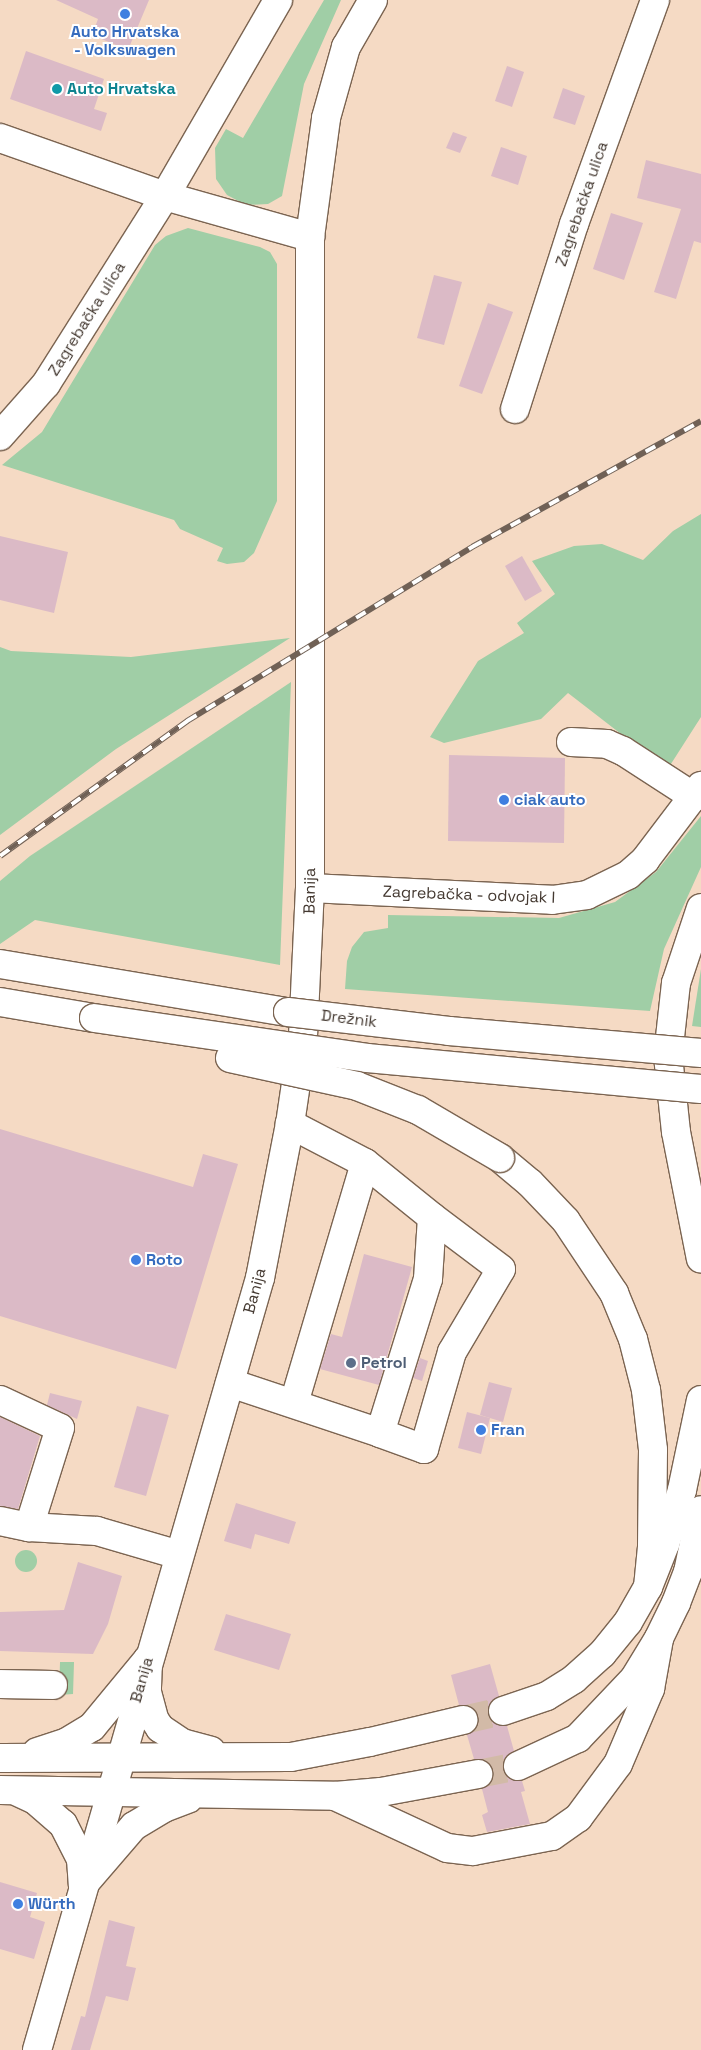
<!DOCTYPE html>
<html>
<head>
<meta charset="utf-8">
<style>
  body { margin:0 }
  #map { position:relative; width:701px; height:2050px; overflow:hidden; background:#f5dac4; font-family:"Space Grotesk",sans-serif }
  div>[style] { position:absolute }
  .green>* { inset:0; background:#a0cea6 }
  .round { border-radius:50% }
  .building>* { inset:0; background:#dbbac6 }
  .highway-tunnel>* { height:28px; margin-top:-14px; transform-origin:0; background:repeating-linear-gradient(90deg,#d2baa7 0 28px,transparent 0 42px) }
  .roads { filter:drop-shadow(1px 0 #7b6451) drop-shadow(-1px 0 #7b6451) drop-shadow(0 1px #7b6451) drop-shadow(0 -1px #7b6451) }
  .minor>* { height:28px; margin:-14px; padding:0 14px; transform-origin:14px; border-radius:14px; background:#fff }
  .major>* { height:28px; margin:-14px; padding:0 14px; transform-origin:14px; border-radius:14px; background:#fff }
  .highway>* { height:28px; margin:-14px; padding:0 14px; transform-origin:14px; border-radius:14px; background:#fff }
  .rail>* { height:5.5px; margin-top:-2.75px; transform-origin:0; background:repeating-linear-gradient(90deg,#fff 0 11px,#706156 0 22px); box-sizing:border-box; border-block:1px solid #706156 }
  .bridges { filter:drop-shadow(1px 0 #7b6451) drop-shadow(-1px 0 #7b6451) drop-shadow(0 1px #7b6451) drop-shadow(0 -1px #7b6451) }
  .highway-bridge>* { height:28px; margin:-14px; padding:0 14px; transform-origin:14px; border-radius:14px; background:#fff }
  .dots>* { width:14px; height:14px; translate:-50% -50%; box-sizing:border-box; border:2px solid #fff; border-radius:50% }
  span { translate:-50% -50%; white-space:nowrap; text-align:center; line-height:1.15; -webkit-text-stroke:4px #fff; paint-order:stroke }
  .shop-label { font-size:16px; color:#366cbe; font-weight:700 }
  .left { translate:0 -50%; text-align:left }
  .culture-label { font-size:16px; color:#0d838f; font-weight:700 }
  .street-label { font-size:16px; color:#443931 }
  .service-label { font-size:16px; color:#4e5e75; font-weight:700 }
</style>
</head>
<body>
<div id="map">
  <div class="green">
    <i style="clip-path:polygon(324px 0,341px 0,304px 84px,282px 196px,268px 204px,246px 205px,227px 195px,216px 179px,215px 148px,226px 129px,243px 138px)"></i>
    <i style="clip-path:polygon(188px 228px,260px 247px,270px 252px,277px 264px,277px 501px,254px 553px,244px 562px,227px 564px,217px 561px,223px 548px,180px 529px,174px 520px,2px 465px,42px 432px,155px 245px,166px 236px)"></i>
    <i style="clip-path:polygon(701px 514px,701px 717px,669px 767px,634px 744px,568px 693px,541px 719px,444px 743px,430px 737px,478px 661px,524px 633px,517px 623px,555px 594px,532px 561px,574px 546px,602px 544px,643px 560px,673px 531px)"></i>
    <i style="clip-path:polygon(290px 638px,116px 749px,0 835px,0 647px,11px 651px,131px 657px)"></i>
    <i style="clip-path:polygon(291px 682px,280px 965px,35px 920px,0 944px,0 881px,30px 856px)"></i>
    <i style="clip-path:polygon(701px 816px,701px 867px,664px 949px,650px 1011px,345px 989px,347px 961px,352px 947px,364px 932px,388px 928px,388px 915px,559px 918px,615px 902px,656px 872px)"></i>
    <i style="clip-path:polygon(701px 969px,701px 1027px,692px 1026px)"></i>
    <i class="round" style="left:15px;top:1550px;width:22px;height:22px"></i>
    <i style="clip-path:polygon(60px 1662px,74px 1662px,73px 1694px,59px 1695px)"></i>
  </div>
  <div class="building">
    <i style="clip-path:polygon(56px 0,149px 0,128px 50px,92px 35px,98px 19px)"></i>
    <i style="clip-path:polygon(26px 51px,104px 79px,94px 109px,107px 113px,101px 131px,10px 99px)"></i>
    <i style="clip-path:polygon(507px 66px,524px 72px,512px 107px,495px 101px)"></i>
    <i style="clip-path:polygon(563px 88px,585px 96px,575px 125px,553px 118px)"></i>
    <i style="clip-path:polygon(453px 132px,467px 137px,460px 153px,446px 148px)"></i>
    <i style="clip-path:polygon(501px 147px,527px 156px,518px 185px,491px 176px)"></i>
    <i style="clip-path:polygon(646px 160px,701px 174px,701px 243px,694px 241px,676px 299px,654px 292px,681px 209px,637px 198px)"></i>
    <i style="clip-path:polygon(611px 213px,643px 223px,624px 280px,593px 269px)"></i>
    <i style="clip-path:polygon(434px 275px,462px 282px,444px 345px,417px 338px)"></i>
    <i style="clip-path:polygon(488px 303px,513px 312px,482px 394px,459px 386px)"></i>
    <i style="clip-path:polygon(0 536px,68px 552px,54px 613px,0 600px)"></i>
    <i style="clip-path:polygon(522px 556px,542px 591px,525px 601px,505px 566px)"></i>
    <i style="clip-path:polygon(449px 755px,565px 758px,564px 843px,448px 841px)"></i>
    <i style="clip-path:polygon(0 1129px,193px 1187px,203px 1154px,238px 1164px,176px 1369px,0 1316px)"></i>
    <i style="clip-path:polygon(364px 1254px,412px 1267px,379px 1385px,320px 1369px,331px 1334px,342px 1337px)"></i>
    <i style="clip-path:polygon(420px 1358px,428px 1361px,422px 1381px,413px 1378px)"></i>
    <i style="clip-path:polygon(489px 1382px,512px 1388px,503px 1422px,480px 1415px)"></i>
    <i style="clip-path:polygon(50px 1393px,82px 1401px,77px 1419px,47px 1405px)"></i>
    <i style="clip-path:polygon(137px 1406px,169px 1415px,146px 1496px,114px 1487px)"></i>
    <i style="clip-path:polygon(467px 1412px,490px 1418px,481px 1454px,458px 1448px)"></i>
    <i style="clip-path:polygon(0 1417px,40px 1436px,18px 1509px,0 1506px)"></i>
    <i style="clip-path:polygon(236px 1503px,296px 1522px,289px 1544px,255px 1534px,251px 1549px,224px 1541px)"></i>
    <i style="clip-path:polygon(78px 1562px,122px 1576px,108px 1624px,93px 1654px,0 1651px,0 1612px,64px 1610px)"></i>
    <i style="clip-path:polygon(226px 1614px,291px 1634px,279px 1670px,214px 1650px)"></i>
    <i style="clip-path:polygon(490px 1664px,499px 1696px,491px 1701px,488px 1716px,493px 1723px,507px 1726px,514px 1751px,505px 1757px,504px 1772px,509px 1779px,522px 1781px,525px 1791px,521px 1792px,530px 1824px,487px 1832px,482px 1815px,488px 1812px,482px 1789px,493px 1780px,493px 1771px,484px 1759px,474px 1759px,467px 1735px,478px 1725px,478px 1716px,468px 1705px,459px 1705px,451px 1675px)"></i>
    <i style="clip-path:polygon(0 1882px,37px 1893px,30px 1917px,45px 1922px,34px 1959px,0 1949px)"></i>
    <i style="clip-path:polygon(109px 1920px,135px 1927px,126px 1966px,136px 1968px,128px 2001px,106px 1996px,90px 2050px,71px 2050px,81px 2016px,85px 2017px)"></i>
  </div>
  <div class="highway-tunnel">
    <i style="left:463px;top:1720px;width:41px;rotate:-12.7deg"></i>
    <i style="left:478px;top:1774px;width:41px;rotate:-11.3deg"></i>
  </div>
  <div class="roads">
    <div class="minor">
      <i style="left:0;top:138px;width:175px;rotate:19.4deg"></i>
      <i style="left:165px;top:196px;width:151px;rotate:15.8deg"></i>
      <i style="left:515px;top:409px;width:194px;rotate:-72.3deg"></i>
      <i style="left:574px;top:224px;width:238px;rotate:-70.1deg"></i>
      <i style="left:0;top:436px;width:69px;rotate:-48.5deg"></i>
      <i style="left:46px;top:384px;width:222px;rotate:-57.7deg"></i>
      <i style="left:165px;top:196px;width:226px;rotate:-60deg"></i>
      <i style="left:571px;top:742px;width:36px;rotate:3deg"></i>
      <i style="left:607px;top:744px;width:17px;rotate:24deg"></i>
      <i style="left:623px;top:751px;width:85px;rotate:32.9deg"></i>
      <i style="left:310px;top:888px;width:242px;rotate:2.8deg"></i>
      <i style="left:552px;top:900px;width:35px;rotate:-8deg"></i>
      <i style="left:587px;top:895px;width:46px;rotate:-26deg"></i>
      <i style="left:628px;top:875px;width:23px;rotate:-41deg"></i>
      <i style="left:645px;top:860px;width:93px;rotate:-52.9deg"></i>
      <i style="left:230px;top:1383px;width:158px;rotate:18.4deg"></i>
      <i style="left:380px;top:1433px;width:161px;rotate:-72.7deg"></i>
      <i style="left:428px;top:1279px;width:62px;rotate:-86.3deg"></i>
      <i style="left:432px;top:1217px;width:86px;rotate:-141.1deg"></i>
      <i style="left:365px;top:1163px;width:85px;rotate:-152.5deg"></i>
      <i style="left:0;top:1400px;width:66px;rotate:25deg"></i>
      <i style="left:60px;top:1428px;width:104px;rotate:107.4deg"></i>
      <i style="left:294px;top:1403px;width:250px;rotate:-73.5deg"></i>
      <i style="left:380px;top:1433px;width:47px;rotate:20deg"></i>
      <i style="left:424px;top:1449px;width:101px;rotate:-73.9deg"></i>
      <i style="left:452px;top:1352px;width:96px;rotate:-59.4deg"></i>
      <i style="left:501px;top:1269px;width:86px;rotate:-143deg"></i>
      <i style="left:0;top:1521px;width:30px;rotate:12deg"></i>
      <i style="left:29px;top:1527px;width:68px;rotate:3.4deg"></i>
      <i style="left:97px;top:1531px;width:85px;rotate:16.3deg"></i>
      <i style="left:0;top:1684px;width:53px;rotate:1.1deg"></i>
      <i style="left:335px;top:1796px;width:123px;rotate:24.9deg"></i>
      <i style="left:447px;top:1848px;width:26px;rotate:7deg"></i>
      <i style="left:473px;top:1851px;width:80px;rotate:-10.8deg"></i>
      <i style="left:552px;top:1836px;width:32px;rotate:-35deg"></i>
      <i style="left:578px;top:1818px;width:67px;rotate:-53.5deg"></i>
      <i style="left:618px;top:1764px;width:82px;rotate:-66.9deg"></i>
      <i style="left:650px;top:1689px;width:51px;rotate:-79.8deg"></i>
    </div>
    <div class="major">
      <i style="left:37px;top:2050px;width:804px;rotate:-73.89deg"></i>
      <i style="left:260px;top:1278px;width:157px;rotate:-79deg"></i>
      <i style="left:290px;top:1124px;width:89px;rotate:-81.6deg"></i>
      <i style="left:303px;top:1036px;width:148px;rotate:-87.3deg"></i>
      <i style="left:310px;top:888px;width:651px;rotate:-90deg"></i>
      <i style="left:310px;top:237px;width:120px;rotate:-82.3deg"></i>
      <i style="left:326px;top:118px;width:74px;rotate:-74.3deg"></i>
      <i style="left:346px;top:47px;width:54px;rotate:-60.1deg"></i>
    </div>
    <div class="highway">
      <i style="left:701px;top:908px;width:79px;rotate:108.4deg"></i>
      <i style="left:676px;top:983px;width:73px;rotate:96.3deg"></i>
      <i style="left:668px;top:1056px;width:76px;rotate:84deg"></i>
      <i style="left:676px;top:1132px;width:129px;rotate:78.9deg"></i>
      <i style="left:0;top:964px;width:292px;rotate:9.5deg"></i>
      <i style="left:0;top:1002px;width:95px;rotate:9.7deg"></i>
      <i style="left:500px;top:1158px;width:39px;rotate:40deg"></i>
      <i style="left:530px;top:1183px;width:52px;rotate:46.5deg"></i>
      <i style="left:566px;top:1221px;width:87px;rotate:56.3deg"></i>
      <i style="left:614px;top:1293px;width:50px;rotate:67.6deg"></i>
      <i style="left:633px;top:1339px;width:53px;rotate:75.7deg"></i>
      <i style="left:646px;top:1390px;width:60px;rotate:83.3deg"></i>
      <i style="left:653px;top:1450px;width:97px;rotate:90.6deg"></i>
      <i style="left:652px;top:1547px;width:40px;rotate:95.7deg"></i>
      <i style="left:148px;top:1659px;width:33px;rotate:92deg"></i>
      <i style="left:147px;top:1692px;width:28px;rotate:75deg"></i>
      <i style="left:154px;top:1719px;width:11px;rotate:56deg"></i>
      <i style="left:160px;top:1728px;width:27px;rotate:34deg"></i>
      <i style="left:182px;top:1743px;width:30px;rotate:15deg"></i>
      <i style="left:503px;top:1711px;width:46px;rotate:-18.8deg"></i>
      <i style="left:547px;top:1696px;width:32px;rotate:-32deg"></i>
      <i style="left:574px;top:1679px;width:38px;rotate:-42deg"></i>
      <i style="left:602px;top:1654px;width:41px;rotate:-50.9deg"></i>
      <i style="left:628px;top:1622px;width:40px;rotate:-60.3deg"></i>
      <i style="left:648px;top:1587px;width:46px;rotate:-68.4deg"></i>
      <i style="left:665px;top:1544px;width:57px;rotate:-72.5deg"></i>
      <i style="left:682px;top:1490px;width:92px;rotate:-78.1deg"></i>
      <i style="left:37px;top:1752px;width:32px;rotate:-18deg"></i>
      <i style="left:67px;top:1742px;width:29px;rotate:-31deg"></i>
      <i style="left:92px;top:1727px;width:88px;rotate:-50.5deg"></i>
      <i style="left:0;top:1758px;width:291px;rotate:-0.2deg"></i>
      <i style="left:291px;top:1757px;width:80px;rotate:-10.8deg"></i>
      <i style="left:370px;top:1742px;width:96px;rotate:-13.3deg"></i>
      <i style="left:518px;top:1766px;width:66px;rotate:-25deg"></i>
      <i style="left:578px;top:1738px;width:81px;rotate:-46.5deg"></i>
      <i style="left:634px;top:1679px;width:48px;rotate:-58.6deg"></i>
      <i style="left:659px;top:1638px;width:39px;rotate:-64deg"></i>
      <i style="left:676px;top:1603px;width:33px;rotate:-69deg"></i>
      <i style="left:688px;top:1572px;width:63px;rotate:-78.2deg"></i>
      <i style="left:0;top:1790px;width:335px;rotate:1deg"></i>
      <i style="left:335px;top:1796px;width:46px;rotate:-5deg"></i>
      <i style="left:381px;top:1792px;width:99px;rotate:-10.5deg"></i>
      <i style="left:18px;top:1792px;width:19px;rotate:25deg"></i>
      <i style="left:35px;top:1800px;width:37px;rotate:41deg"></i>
      <i style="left:63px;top:1824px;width:39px;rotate:63deg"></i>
      <i style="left:81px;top:1859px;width:26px;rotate:86deg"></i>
      <i style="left:83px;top:1885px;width:78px;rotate:-49.2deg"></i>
      <i style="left:134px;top:1826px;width:35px;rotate:-31deg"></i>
      <i style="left:164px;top:1808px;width:26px;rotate:-21deg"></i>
    </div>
  </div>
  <div class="rail">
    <i style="left:0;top:856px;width:231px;rotate:-35.8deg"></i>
    <i style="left:187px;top:721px;width:334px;rotate:-31.4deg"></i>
    <i style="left:472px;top:547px;width:261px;rotate:-28.8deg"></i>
  </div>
  <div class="bridges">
    <div class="highway-bridge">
      <i style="left:288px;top:1012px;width:162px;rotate:6.7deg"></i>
      <i style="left:449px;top:1031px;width:253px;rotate:5deg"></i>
      <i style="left:94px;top:1018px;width:276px;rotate:8.3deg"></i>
      <i style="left:367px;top:1058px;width:335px;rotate:5.3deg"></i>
      <i style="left:230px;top:1058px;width:130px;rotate:12.4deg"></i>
      <i style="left:357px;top:1086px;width:66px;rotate:21.5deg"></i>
      <i style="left:418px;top:1110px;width:95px;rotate:30.3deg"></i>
    </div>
  </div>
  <div class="dots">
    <i style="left:125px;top:14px;background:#3f7fe0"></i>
    <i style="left:57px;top:89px;background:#0f9aa8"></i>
    <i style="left:504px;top:800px;background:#3f7fe0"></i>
    <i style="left:136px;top:1260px;background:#3f7fe0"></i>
    <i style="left:351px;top:1363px;background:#5c6f8a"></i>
    <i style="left:481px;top:1430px;background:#3f7fe0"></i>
    <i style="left:18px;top:1904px;background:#3f7fe0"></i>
  </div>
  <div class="shop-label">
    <span style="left:125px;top:41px">Auto Hrvatska<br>- Volkswagen</span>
    <span class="left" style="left:514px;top:800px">ciak auto</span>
    <span class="left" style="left:146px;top:1260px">Roto</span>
    <span class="left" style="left:491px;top:1430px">Fran</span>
    <span class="left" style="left:28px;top:1904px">Würth</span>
  </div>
  <div class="culture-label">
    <span class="left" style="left:67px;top:89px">Auto Hrvatska</span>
  </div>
  <div class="street-label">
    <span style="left:582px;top:204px;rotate:-71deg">Zagrebačka ulica</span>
    <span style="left:87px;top:319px;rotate:-58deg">Zagrebačka ulica</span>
    <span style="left:310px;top:891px;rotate:-89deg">Banija</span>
    <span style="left:469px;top:895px;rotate:2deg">Zagrebačka - odvojak I</span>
    <span style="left:349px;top:1019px;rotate:7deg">Drežnik</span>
    <span style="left:255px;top:1291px;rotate:-75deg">Banija</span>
    <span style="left:142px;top:1680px;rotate:-74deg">Banija</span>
  </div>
  <div class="service-label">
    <span class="left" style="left:361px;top:1363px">Petrol</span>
  </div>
</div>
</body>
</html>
